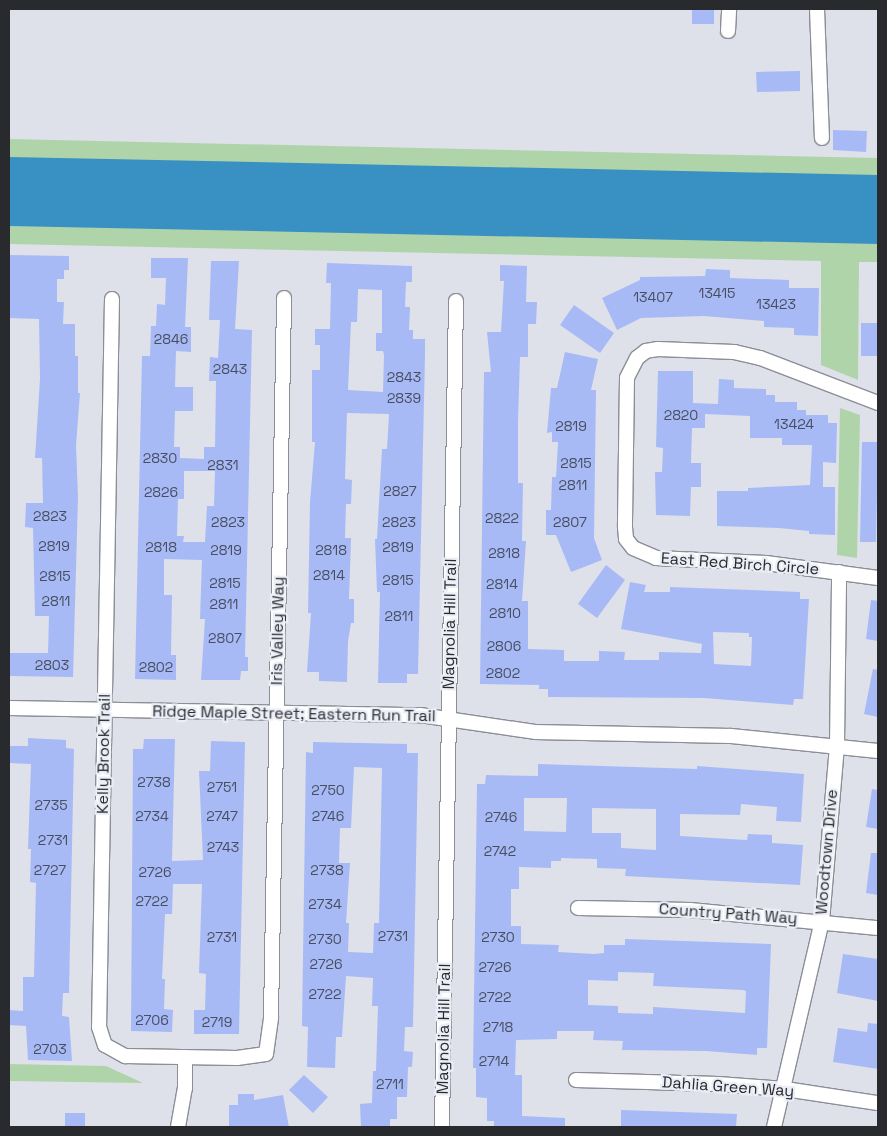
<!DOCTYPE html>
<html>
<head>
<meta charset="utf-8">
<style>
  body { margin:0 }
  #map { position:relative; width:887px; height:1136px; overflow:hidden; background:#dee1e9; font-family:"Space Grotesk",sans-serif }
  div>[style] { position:absolute }
  .green>* { inset:0; background:#b0d4aa }
  .water>* { inset:0; background:#3990c2 }
  .building>* { inset:0; background:#a7baf6 }
  .roads { filter:drop-shadow(1px 0 #8b8e95) drop-shadow(-1px 0 #8b8e95) drop-shadow(0 1px #8b8e95) drop-shadow(0 -1px #8b8e95) }
  .minor>* { height:14px; margin:-7px; padding:0 7px; transform-origin:7px; border-radius:7px; background:#fff }
  span { translate:-50% -50%; white-space:nowrap; text-align:center; line-height:1.15; -webkit-text-stroke:4.5px #ebeef6; paint-order:stroke }
  .number-label { font-size:14px; color:#484e60 }
  .number-label span { -webkit-text-stroke-width:0 }
  .street-label { font-size:16px; color:#292a2e }
  .frame { position:absolute; inset:0; border:10px solid #292a2e; pointer-events:none }
</style>
</head>
<body>
<div id="map">
  <div class="green">
    <i style="clip-path:polygon(9px 139px,878px 158px,878px 262px,859px 262px,858px 380px,821px 365px,821px 261px,9px 244px)"></i>
    <i style="clip-path:polygon(840px 408px,860px 415px,857px 558px,837px 555px)"></i>
    <i style="clip-path:polygon(9px 1064px,106px 1066px,143px 1083px,9px 1081px)"></i>
  </div>
  <div class="water">
    <i style="clip-path:polygon(9px 157px,878px 175px,878px 244px,9px 226px)"></i>
  </div>
  <div class="building">
    <i style="clip-path:polygon(692px 9px,714px 9px,714px 24px,692px 24px)"></i>
    <i style="clip-path:polygon(800px 71px,800px 91px,757px 92px,756px 72px)"></i>
    <i style="clip-path:polygon(833px 130px,867px 131px,866px 152px,833px 150px)"></i>
    <i style="clip-path:polygon(9px 255px,69px 256px,69px 270px,64px 270px,64px 279px,57px 279px,57px 302px,64px 302px,63px 324px,75px 324px,75px 356px,78px 356px,78px 393px,80px 393px,76px 445px,78px 497px,73px 677px,9px 676px,9px 653px,48px 653px,49px 616px,35px 616px,33px 528px,25px 527px,26px 503px,43px 503px,42px 458px,35px 458px,40px 379px,39px 319px,9px 318px)"></i>
    <i style="clip-path:polygon(evenodd,151px 258px,188px 258px,185px 327px,191px 327px,191px 352px,176px 351px,175px 387px,193px 387px,193px 411px,175px 411px,174px 447px,180px 447px,180px 458px,204px 459px,204px 447px,215px 447px,216px 381px,209px 381px,210px 357px,218px 358px,220px 320px,209px 320px,211px 261px,239px 261px,235px 329px,252px 330px,245px 657px,248px 657px,248px 671px,241px 671px,240px 680px,201px 680px,205px 619px,200px 619px,202px 560px,164px 559px,164px 595px,172px 595px,171px 655px,176px 655px,176px 680px,135px 679px,142px 356px,150px 356px,151px 326px,156px 326px,157px 304px,165px 305px,166px 278px,151px 278px,151px 258px,184px 471px,215px 471px,214px 506px,207px 506px,205px 542px,183px 542px,184px 536px,177px 536px,178px 499px,184px 499px,184px 471px)"></i>
    <i style="clip-path:polygon(evenodd,327px 263px,412px 266px,412px 282px,406px 282px,405px 307px,410px 307px,409px 330px,413px 330px,413px 339px,425px 339px,425px 355px,418px 674px,407px 674px,407px 683px,378px 683px,380px 592px,377px 592px,375px 539px,377px 539px,382px 449px,387px 449px,389px 414px,347px 413px,345px 479px,352px 480px,351px 504px,346px 504px,345px 538px,351px 538px,349px 599px,354px 599px,354px 623px,351px 623px,348px 641px,347px 682px,319px 681px,319px 672px,307px 672px,311px 613px,308px 613px,310px 502px,315px 442px,312px 442px,312px 370px,320px 370px,320px 345px,315px 345px,315px 329px,330px 329px,331px 283px,326px 283px,327px 263px,358px 289px,382px 290px,382px 333px,376px 333px,376px 351px,383px 351px,384px 355px,383px 392px,348px 390px,351px 322px,357px 322px,358px 289px)"></i>
    <i style="clip-path:polygon(evenodd,500px 265px,527px 266px,526px 302px,537px 302px,536px 324px,528px 324px,528px 357px,520px 357px,518px 422px,518px 483px,523px 483px,522px 541px,526px 541px,522px 601px,528px 601px,528px 649px,564px 650px,564px 661px,599px 661px,599px 651px,625px 652px,624px 660px,659px 660px,659px 652px,701px 653px,702px 644px,621px 629px,630px 582px,646px 585px,644px 592px,670px 592px,670px 587px,800px 592px,800px 599px,809px 599px,803px 699px,794px 699px,793px 705px,704px 698px,548px 697px,548px 689px,539px 689px,539px 685px,480px 684px,484px 372px,491px 372px,487px 332px,501px 332px,504px 281px,500px 281px,500px 265px,713px 632px,749px 633px,749px 637px,752px 637px,751px 666px,714px 664px,713px 632px)"></i>
    <i style="clip-path:polygon(706px 269px,730px 270px,730px 278px,789px 280px,789px 288px,819px 288px,818px 336px,794px 335px,794px 328px,764px 327px,764px 321px,704px 316px,641px 318px,617px 330px,602px 298px,640px 280px,640px 277px,705px 276px)"></i>
    <i style="clip-path:polygon(574px 305px,614px 333px,600px 353px,560px 325px)"></i>
    <i style="clip-path:polygon(861px 323px,878px 323px,878px 356px,861px 356px)"></i>
    <i style="clip-path:polygon(565px 352px,598px 359px,591px 390px,596px 390px,594px 538px,602px 560px,571px 572px,556px 535px,546px 535px,546px 510px,551px 510px,552px 477px,556px 477px,558px 442px,552px 442px,552px 432px,547px 433px,551px 388px,557px 388px)"></i>
    <i style="clip-path:polygon(658px 371px,693px 371px,693px 403px,718px 404px,719px 379px,734px 380px,734px 388px,766px 389px,766px 395px,775px 395px,775px 402px,797px 402px,797px 410px,806px 410px,806px 415px,828px 415px,828px 423px,837px 423px,836px 463px,823px 462px,823px 487px,835px 487px,835px 535px,809px 534px,809px 531px,779px 528px,717px 526px,717px 491px,748px 491px,748px 488px,810px 485px,812px 445px,782px 445px,782px 438px,750px 438px,750px 416px,705px 414px,705px 428px,692px 428px,691px 463px,701px 463px,701px 487px,691px 487px,690px 516px,656px 515px,655px 472px,662px 472px,663px 448px,656px 447px)"></i>
    <i style="clip-path:polygon(862px 442px,878px 442px,876px 542px,860px 542px)"></i>
    <i style="clip-path:polygon(606px 565px,625px 580px,597px 618px,578px 604px)"></i>
    <i style="clip-path:polygon(871px 600px,878px 601px,878px 641px,866px 639px)"></i>
    <i style="clip-path:polygon(873px 669px,878px 670px,878px 717px,864px 714px)"></i>
    <i style="clip-path:polygon(28px 738px,66px 740px,66px 748px,74px 749px,69px 993px,63px 993px,62px 1016px,69px 1017px,72px 1061px,28px 1060px,26px 1026px,9px 1025px,9px 1010px,23px 1011px,23px 977px,34px 977px,36px 883px,30px 882px,31px 849px,28px 849px,31px 764px,9px 763px,9px 746px,28px 746px)"></i>
    <i style="clip-path:polygon(144px 739px,175px 739px,172px 861px,203px 860px,199px 771px,210px 771px,211px 741px,245px 742px,239px 1034px,194px 1034px,194px 1010px,205px 1010px,206px 974px,199px 973px,202px 884px,173px 884px,172px 914px,165px 914px,162px 979px,165px 979px,164px 1009px,173px 1010px,172px 1032px,131px 1031px,133px 749px,143px 749px)"></i>
    <i style="clip-path:polygon(evenodd,313px 742px,407px 744px,407px 753px,418px 753px,413px 1027px,405px 1027px,404px 1051px,413px 1052px,412px 1067px,408px 1067px,407px 1097px,397px 1097px,397px 1119px,390px 1119px,390px 1127px,361px 1127px,360px 1104px,372px 1103px,373px 1071px,376px 1071px,378px 1006px,372px 1006px,373px 978px,346px 976px,342px 1037px,336px 1037px,335px 1068px,307px 1067px,308px 1027px,302px 1026px,306px 752px,313px 753px,313px 742px,354px 767px,382px 768px,379px 923px,374px 923px,373px 953px,348px 952px,349px 923px,346px 923px,350px 863px,339px 863px,340px 828px,351px 828px,354px 767px)"></i>
    <i style="clip-path:polygon(evenodd,538px 764px,697px 769px,697px 766px,804px 774px,801px 822px,776px 821px,777px 807px,741px 804px,740px 815px,680px 814px,680px 836px,747px 840px,748px 834px,772px 835px,772px 843px,803px 845px,800px 885px,625px 876px,626px 869px,597px 868px,597px 859px,561px 858px,561px 861px,551px 861px,551px 868px,519px 867px,519px 889px,511px 889px,511px 926px,521px 926px,521px 944px,559px 945px,558px 952px,594px 954px,604px 953px,604px 945px,625px 945px,625px 939px,771px 944px,767px 1048px,757px 1048px,757px 1055px,706px 1051px,622px 1050px,623px 1041px,593px 1040px,594px 1031px,557px 1031px,557px 1039px,516px 1040px,515px 1075px,522px 1075px,522px 1116px,565px 1118px,565px 1127px,494px 1127px,494px 1121px,487px 1121px,487px 1098px,476px 1097px,476px 1068px,473px 1068px,477px 784px,485px 784px,486px 775px,538px 776px,538px 764px,524px 798px,567px 798px,566px 832px,524px 831px,524px 798px,538px 764px,592px 808px,656px 809px,656px 850px,621px 848px,621px 833px,592px 833px,592px 808px,538px 764px,618px 972px,654px 973px,653px 986px,743px 990px,746px 991px,745px 1013px,653px 1007px,653px 1014px,618px 1013px,618px 1006px,588px 1005px,588px 980px,618px 981px,618px 972px)"></i>
    <i style="clip-path:polygon(872px 789px,878px 790px,878px 829px,866px 827px)"></i>
    <i style="clip-path:polygon(871px 853px,878px 853px,878px 895px,866px 893px)"></i>
    <i style="clip-path:polygon(843px 954px,878px 959px,878px 1001px,837px 993px)"></i>
    <i style="clip-path:polygon(868px 1023px,878px 1024px,878px 1069px,833px 1062px,838px 1028px,867px 1032px)"></i>
    <i style="clip-path:polygon(304px 1075px,328px 1097px,313px 1113px,289px 1090px)"></i>
    <i style="clip-path:polygon(238px 1094px,254px 1094px,254px 1100px,283px 1095px,289px 1127px,229px 1127px,229px 1105px,238px 1105px)"></i>
    <i style="clip-path:polygon(621px 1110px,737px 1114px,736px 1127px,621px 1127px)"></i>
    <i style="clip-path:polygon(65px 1113px,85px 1113px,85px 1127px,65px 1127px)"></i>
  </div>
  <div class="roads">
    <div class="minor">
      <i style="left:817px;top:9px;width:129px;rotate:87.8deg"></i>
      <i style="left:728px;top:31px;width:22px;rotate:-87deg"></i>
      <i style="left:112px;top:299px;width:728px;rotate:91.02deg"></i>
      <i style="left:99px;top:1027px;width:19px;rotate:72deg"></i>
      <i style="left:105px;top:1045px;width:23px;rotate:29deg"></i>
      <i style="left:125px;top:1056px;width:112px;rotate:1deg"></i>
      <i style="left:237px;top:1058px;width:29px;rotate:-8deg"></i>
      <i style="left:266px;top:1054px;width:37px;rotate:-82deg"></i>
      <i style="left:271px;top:1017px;width:719px;rotate:-88.96deg"></i>
      <i style="left:878px;top:403px;width:126px;rotate:-159.1deg"></i>
      <i style="left:760px;top:358px;width:27px;rotate:-167deg"></i>
      <i style="left:734px;top:352px;width:76px;rotate:-177.7deg"></i>
      <i style="left:658px;top:349px;width:12px;rotate:171deg"></i>
      <i style="left:646px;top:351px;width:11px;rotate:142deg"></i>
      <i style="left:637px;top:358px;width:22px;rotate:117deg"></i>
      <i style="left:627px;top:378px;width:149px;rotate:90.8deg"></i>
      <i style="left:625px;top:527px;width:12px;rotate:85deg"></i>
      <i style="left:626px;top:539px;width:11px;rotate:52deg"></i>
      <i style="left:633px;top:548px;width:25px;rotate:23deg"></i>
      <i style="left:656px;top:558px;width:110px;rotate:2.6deg"></i>
      <i style="left:766px;top:563px;width:113px;rotate:7.6deg"></i>
      <i style="left:9px;top:708px;width:411px;rotate:1deg"></i>
      <i style="left:420px;top:715px;width:116px;rotate:8.4deg"></i>
      <i style="left:535px;top:732px;width:196px;rotate:1.2deg"></i>
      <i style="left:731px;top:736px;width:148px;rotate:5.8deg"></i>
      <i style="left:578px;top:908px;width:112px;rotate:1deg"></i>
      <i style="left:690px;top:910px;width:189px;rotate:5.5deg"></i>
      <i style="left:576px;top:1080px;width:142px;rotate:1.6deg"></i>
      <i style="left:718px;top:1084px;width:67px;rotate:4.3deg"></i>
      <i style="left:785px;top:1089px;width:94px;rotate:8.6deg"></i>
      <i style="left:178px;top:1127px;width:40px;rotate:-80deg"></i>
      <i style="left:185px;top:1088px;width:31px;rotate:-90deg"></i>
      <i style="left:442px;top:1127px;width:826px;rotate:-89.03deg"></i>
      <i style="left:774px;top:1127px;width:212px;rotate:-76.9deg"></i>
      <i style="left:822px;top:921px;width:176px;rotate:-85.1deg"></i>
      <i style="left:837px;top:746px;width:174px;rotate:-89.3deg"></i>
    </div>
  </div>
  <div class="number-label">
    <span style="left:717px;top:293px">13415</span>
    <span style="left:653px;top:297px">13407</span>
    <span style="left:776px;top:304px">13423</span>
    <span style="left:171px;top:339px">2846</span>
    <span style="left:230px;top:369px">2843</span>
    <span style="left:404px;top:377px">2843</span>
    <span style="left:404px;top:398px">2839</span>
    <span style="left:681px;top:415px">2820</span>
    <span style="left:794px;top:424px">13424</span>
    <span style="left:571px;top:426px">2819</span>
    <span style="left:160px;top:458px">2830</span>
    <span style="left:576px;top:463px">2815</span>
    <span style="left:223px;top:465px">2831</span>
    <span style="left:573px;top:485px">2811</span>
    <span style="left:400px;top:491px">2827</span>
    <span style="left:161px;top:492px">2826</span>
    <span style="left:50px;top:516px">2823</span>
    <span style="left:502px;top:518px">2822</span>
    <span style="left:228px;top:522px">2823</span>
    <span style="left:399px;top:522px">2823</span>
    <span style="left:570px;top:522px">2807</span>
    <span style="left:54px;top:546px">2819</span>
    <span style="left:161px;top:547px">2818</span>
    <span style="left:398px;top:547px">2819</span>
    <span style="left:226px;top:550px">2819</span>
    <span style="left:331px;top:550px">2818</span>
    <span style="left:504px;top:553px">2818</span>
    <span style="left:329px;top:575px">2814</span>
    <span style="left:55px;top:576px">2815</span>
    <span style="left:398px;top:580px">2815</span>
    <span style="left:225px;top:583px">2815</span>
    <span style="left:502px;top:584px">2814</span>
    <span style="left:56px;top:601px">2811</span>
    <span style="left:224px;top:604px">2811</span>
    <span style="left:505px;top:613px">2810</span>
    <span style="left:399px;top:616px">2811</span>
    <span style="left:225px;top:638px">2807</span>
    <span style="left:504px;top:646px">2806</span>
    <span style="left:52px;top:665px">2803</span>
    <span style="left:156px;top:667px">2802</span>
    <span style="left:503px;top:673px">2802</span>
    <span style="left:154px;top:782px">2738</span>
    <span style="left:222px;top:787px">2751</span>
    <span style="left:328px;top:790px">2750</span>
    <span style="left:51px;top:805px">2735</span>
    <span style="left:152px;top:816px">2734</span>
    <span style="left:222px;top:816px">2747</span>
    <span style="left:328px;top:816px">2746</span>
    <span style="left:501px;top:817px">2746</span>
    <span style="left:53px;top:840px">2731</span>
    <span style="left:223px;top:847px">2743</span>
    <span style="left:500px;top:851px">2742</span>
    <span style="left:50px;top:870px">2727</span>
    <span style="left:327px;top:870px">2738</span>
    <span style="left:155px;top:872px">2726</span>
    <span style="left:152px;top:901px">2722</span>
    <span style="left:325px;top:904px">2734</span>
    <span style="left:393px;top:936px">2731</span>
    <span style="left:222px;top:937px">2731</span>
    <span style="left:498px;top:937px">2730</span>
    <span style="left:325px;top:939px">2730</span>
    <span style="left:326px;top:964px">2726</span>
    <span style="left:495px;top:967px">2726</span>
    <span style="left:325px;top:994px">2722</span>
    <span style="left:495px;top:997px">2722</span>
    <span style="left:152px;top:1020px">2706</span>
    <span style="left:217px;top:1022px">2719</span>
    <span style="left:498px;top:1027px">2718</span>
    <span style="left:50px;top:1049px">2703</span>
    <span style="left:494px;top:1061px">2714</span>
    <span style="left:390px;top:1084px">2711</span>
  </div>
  <div class="street-label">
    <span style="left:740px;top:564px;rotate:4deg">East Red Birch Circle</span>
    <span style="left:450px;top:624px;rotate:-89deg">Magnolia Hill Trail</span>
    <span style="left:278px;top:631px;rotate:-89deg">Iris Valley Way</span>
    <span style="left:294px;top:714px;rotate:1deg">Ridge Maple Street; Eastern Run Trail</span>
    <span style="left:104px;top:754px;rotate:-89deg">Kelly Brook Trail</span>
    <span style="left:827px;top:852px;rotate:-85deg">Woodtown Drive</span>
    <span style="left:728px;top:914px;rotate:4deg">Country Path Way</span>
    <span style="left:444px;top:1029px;rotate:-89deg">Magnolia Hill Trail</span>
    <span style="left:728px;top:1087px;rotate:4deg">Dahlia Green Way</span>
  </div>
  <div class="frame"></div>
</div>
</body>
</html>
